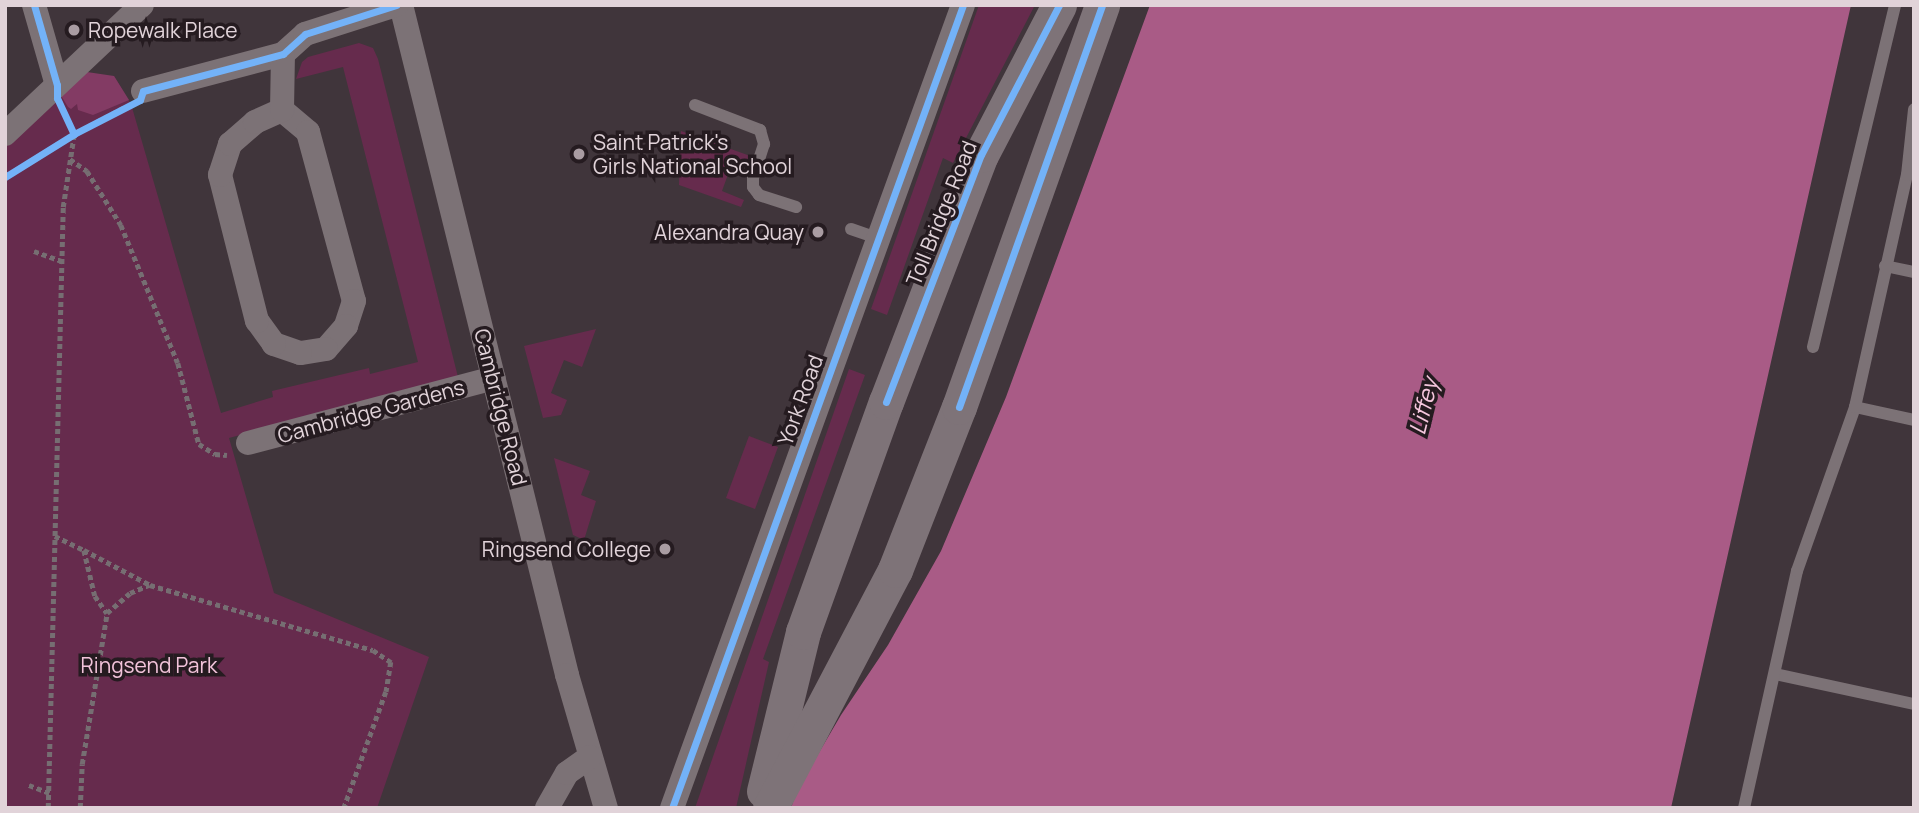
<!DOCTYPE html>
<html>
<head>
<meta charset="utf-8">
<style>
  body { margin:0 }
  #map { position:relative; width:1919px; height:813px; overflow:hidden; background:#40353b; font-family:Manrope,sans-serif }
  div>[style] { position:absolute }
  .green>* { inset:0; background:#662b4d }
  .forest>* { inset:0; background:#833b64 }
  .water>* { inset:0; background:#a95b86 }
  .path>* { height:4.5px; margin-top:-2.25px; transform-origin:0; background:repeating-linear-gradient(90deg,#766e72 0 5px,transparent 0 8.5px) }
  .service>* { height:12px; margin:-6px; padding:0 6px; transform-origin:6px; border-radius:6px; background:#7c7276 }
  .minor>* { height:24px; margin:-12px; padding:0 12px; transform-origin:12px; border-radius:12px; background:#7c7276 }
  .secondary>* { height:35px; margin:-17.5px; padding:0 17.5px; transform-origin:17.5px; border-radius:17.5px; background:#7e7378 }
  .cycleway>* { height:7px; margin:-3.5px; padding:0 3.5px; transform-origin:3.5px; border-radius:3.5px; background:#73b2f8 }
  .dots>* { width:19px; height:19px; translate:-50% -50%; box-sizing:border-box; border:4px solid #251b20; border-radius:50% }
  span { translate:-50% -50%; white-space:nowrap; text-align:center; line-height:1.15; -webkit-text-stroke:7px #251b20; paint-order:stroke }
  .poi-label { font-size:21px; color:#e1d3d9 }
  .left { translate:0 -50%; text-align:left }
  .right { translate:-100% -50%; text-align:right }
  .street-label { font-size:21px; color:#e1d3d9 }
  .park-label { font-size:21px; color:#f2c3da }
  .water-label { font-size:23px; color:#f5c6dd; font-style:italic }
  .frame { position:absolute; inset:0; border:7px solid #e1d3d9; pointer-events:none }
</style>
</head>
<body>
<div id="map">
  <div class="green">
    <i style="clip-path:polygon(979px 5px,1035px 5px,953px 163px,943px 158px,887px 315px,871px 309px)"></i>
    <i style="clip-path:polygon(359px 43px,373px 48px,378px 59px,458px 377px,229px 438px,274px 593px,429px 657px,377px 808px,5px 808px,5px 145px,60px 94px,114px 76px,131px 104px,221px 413px,273px 397px,272px 391px,369px 368px,370px 374px,418px 362px,343px 67px,296px 79px,302px 62px,308px 57px)"></i>
    <i style="clip-path:polygon(681px 131px,753px 157px,751px 164px,734px 158px,722px 191px,744px 200px,741px 207px,679px 185px)"></i>
    <i style="clip-path:polygon(596px 329px,582px 367px,564px 360px,551px 393px,567px 400px,561px 415px,543px 418px,524px 346px)"></i>
    <i style="clip-path:polygon(849px 369px,865px 375px,763px 659px,769px 662px,736px 808px,695px 808px)"></i>
    <i style="clip-path:polygon(749px 436px,778px 447px,755px 509px,726px 498px)"></i>
    <i style="clip-path:polygon(554px 458px,590px 471px,581px 495px,596px 501px,584px 540px,573px 535px)"></i>
  </div>
  <div class="forest">
    <i style="clip-path:polygon(87px 72px,114px 76px,129px 100px,93px 115px,78px 110px,77px 104px,71px 109px,68px 107px,60px 94px)"></i>
  </div>
  <div class="water">
    <i style="clip-path:polygon(1150px 5px,1851px 5px,1671px 808px,791px 808px,797px 790px,841px 715px,888px 645px,941px 551px,1006px 397px)"></i>
  </div>
  <div class="path">
    <i style="left:70px;top:159px;width:21px;rotate:35deg"></i>
    <i style="left:87px;top:171px;width:64px;rotate:57.8deg"></i>
    <i style="left:121px;top:225px;width:149px;rotate:67.6deg"></i>
    <i style="left:178px;top:363px;width:84px;rotate:75.5deg"></i>
    <i style="left:199px;top:444px;width:19px;rotate:32deg"></i>
    <i style="left:215px;top:454px;width:12px;rotate:5deg"></i>
    <i style="left:5px;top:177px;width:81px;rotate:-31.9deg"></i>
    <i style="left:74px;top:134px;width:58px;rotate:-27.9deg"></i>
    <i style="left:34px;top:251px;width:32px;rotate:20deg"></i>
    <i style="left:55px;top:536px;width:32px;rotate:26deg"></i>
    <i style="left:84px;top:550px;width:47px;rotate:76.6deg"></i>
    <i style="left:95px;top:596px;width:21px;rotate:55deg"></i>
    <i style="left:84px;top:550px;width:75px;rotate:27.9deg"></i>
    <i style="left:150px;top:585px;width:232px;rotate:16.3deg"></i>
    <i style="left:373px;top:650px;width:22px;rotate:34deg"></i>
    <i style="left:391px;top:662px;width:30px;rotate:99deg"></i>
    <i style="left:386px;top:692px;width:123px;rotate:109.9deg"></i>
    <i style="left:29px;top:785px;width:22px;rotate:21deg"></i>
    <i style="left:48px;top:808px;width:601px;rotate:-88.57deg"></i>
    <i style="left:63px;top:207px;width:74px;rotate:-81.4deg"></i>
    <i style="left:74px;top:134px;width:24px;rotate:-114deg"></i>
    <i style="left:80px;top:808px;width:44px;rotate:-87.4deg"></i>
    <i style="left:82px;top:764px;width:153px;rotate:-80.6deg"></i>
    <i style="left:107px;top:613px;width:30px;rotate:-41deg"></i>
    <i style="left:130px;top:593px;width:21px;rotate:-23deg"></i>
  </div>
  <div class="service">
    <i style="left:695px;top:105px;width:70px;rotate:21deg"></i>
    <i style="left:760px;top:130px;width:15px;rotate:74deg"></i>
    <i style="left:764px;top:144px;width:35px;rotate:108deg"></i>
    <i style="left:753px;top:177px;width:10px;rotate:90deg"></i>
    <i style="left:753px;top:187px;width:10px;rotate:53deg"></i>
    <i style="left:759px;top:195px;width:39px;rotate:18deg"></i>
    <i style="left:851px;top:229px;width:28px;rotate:19deg"></i>
    <i style="left:1885px;top:266px;width:30px;rotate:12deg"></i>
    <i style="left:1813px;top:347px;width:352px;rotate:-76.5deg"></i>
    <i style="left:1855px;top:407px;width:60px;rotate:12.4deg"></i>
    <i style="left:1775px;top:674px;width:142px;rotate:12.2deg"></i>
    <i style="left:1744px;top:808px;width:243px;rotate:-77.4deg"></i>
    <i style="left:1797px;top:571px;width:174px;rotate:-70.5deg"></i>
    <i style="left:1855px;top:407px;width:238px;rotate:-77.4deg"></i>
    <i style="left:1907px;top:175px;width:66px;rotate:-83.9deg"></i>
  </div>
  <div class="minor">
    <i style="left:34px;top:5px;width:83px;rotate:74deg"></i>
    <i style="left:401px;top:5px;width:690px;rotate:76.08deg"></i>
    <i style="left:567px;top:675px;width:139px;rotate:73.7deg"></i>
    <i style="left:143px;top:91px;width:145px;rotate:-14.8deg"></i>
    <i style="left:283px;top:54px;width:30px;rotate:-42deg"></i>
    <i style="left:305px;top:34px;width:96px;rotate:-17.7deg"></i>
    <i style="left:282px;top:110px;width:34px;rotate:40deg"></i>
    <i style="left:308px;top:132px;width:175px;rotate:74.8deg"></i>
    <i style="left:354px;top:301px;width:26px;rotate:108deg"></i>
    <i style="left:346px;top:326px;width:30px;rotate:131deg"></i>
    <i style="left:326px;top:349px;width:26px;rotate:171deg"></i>
    <i style="left:300px;top:353px;width:28px;rotate:-161deg"></i>
    <i style="left:274px;top:344px;width:29px;rotate:-126deg"></i>
    <i style="left:257px;top:321px;width:151px;rotate:-104.2deg"></i>
    <i style="left:220px;top:175px;width:33px;rotate:-72deg"></i>
    <i style="left:230px;top:144px;width:33px;rotate:-41deg"></i>
    <i style="left:255px;top:122px;width:30px;rotate:-24deg"></i>
    <i style="left:282px;top:110px;width:56px;rotate:-89deg"></i>
    <i style="left:5px;top:134px;width:188px;rotate:-43.3deg"></i>
    <i style="left:248px;top:443px;width:254px;rotate:-14.8deg"></i>
    <i style="left:547px;top:808px;width:40px;rotate:-60.3deg"></i>
    <i style="left:567px;top:773px;width:28px;rotate:-35deg"></i>
    <i style="left:672px;top:808px;width:854px;rotate:-70.08deg"></i>
  </div>
  <div class="secondary">
    <i style="left:764px;top:791px;width:164px;rotate:-76.2deg"></i>
    <i style="left:803px;top:632px;width:245px;rotate:-70.2deg"></i>
    <i style="left:886px;top:402px;width:265px;rotate:-69deg"></i>
    <i style="left:981px;top:155px;width:169px;rotate:-62.5deg"></i>
    <i style="left:770px;top:808px;width:269px;rotate:-62.3deg"></i>
    <i style="left:895px;top:570px;width:175px;rotate:-68.6deg"></i>
    <i style="left:959px;top:407px;width:427px;rotate:-70.4deg"></i>
  </div>
  <div class="cycleway">
    <i style="left:34px;top:5px;width:83px;rotate:74deg"></i>
    <i style="left:57px;top:85px;width:13px;rotate:90deg"></i>
    <i style="left:57px;top:98px;width:40px;rotate:65deg"></i>
    <i style="left:5px;top:177px;width:81px;rotate:-31.9deg"></i>
    <i style="left:74px;top:134px;width:74px;rotate:-27.3deg"></i>
    <i style="left:140px;top:100px;width:9px;rotate:-72deg"></i>
    <i style="left:143px;top:91px;width:145px;rotate:-14.8deg"></i>
    <i style="left:283px;top:54px;width:30px;rotate:-42deg"></i>
    <i style="left:305px;top:34px;width:96px;rotate:-17.7deg"></i>
    <i style="left:886px;top:402px;width:265px;rotate:-69deg"></i>
    <i style="left:981px;top:155px;width:169px;rotate:-62.5deg"></i>
    <i style="left:959px;top:407px;width:427px;rotate:-70.4deg"></i>
    <i style="left:672px;top:808px;width:854px;rotate:-70.08deg"></i>
  </div>
  <div class="dots">
    <i style="left:74px;top:30px;background:#a99ca2"></i>
    <i style="left:579px;top:154px;background:#a99ca2"></i>
    <i style="left:818px;top:232px;background:#a99ca2"></i>
    <i style="left:665px;top:549px;background:#a99ca2"></i>
  </div>
  <div class="poi-label">
    <span class="left" style="left:88px;top:30px">Ropewalk Place</span>
    <span class="left" style="left:593px;top:154px">Saint Patrick's<br>Girls National School</span>
    <span class="right" style="left:804px;top:232px">Alexandra Quay</span>
    <span class="right" style="left:651px;top:549px">Ringsend College</span>
  </div>
  <div class="street-label">
    <span style="left:941px;top:213px;rotate:-68deg">Toll Bridge Road</span>
    <span style="left:800px;top:400px;rotate:-70deg">York Road</span>
    <span style="left:501px;top:407px;rotate:76deg">Cambridge Road</span>
    <span style="left:371px;top:411px;rotate:-15deg">Cambridge Gardens</span>
  </div>
  <div class="park-label">
    <span style="left:149px;top:665px">Ringsend Park</span>
  </div>
  <div class="water-label">
    <span style="left:1423px;top:406px;rotate:-76deg">Liffey</span>
  </div>
  <div class="frame"></div>
</div>
</body>
</html>
